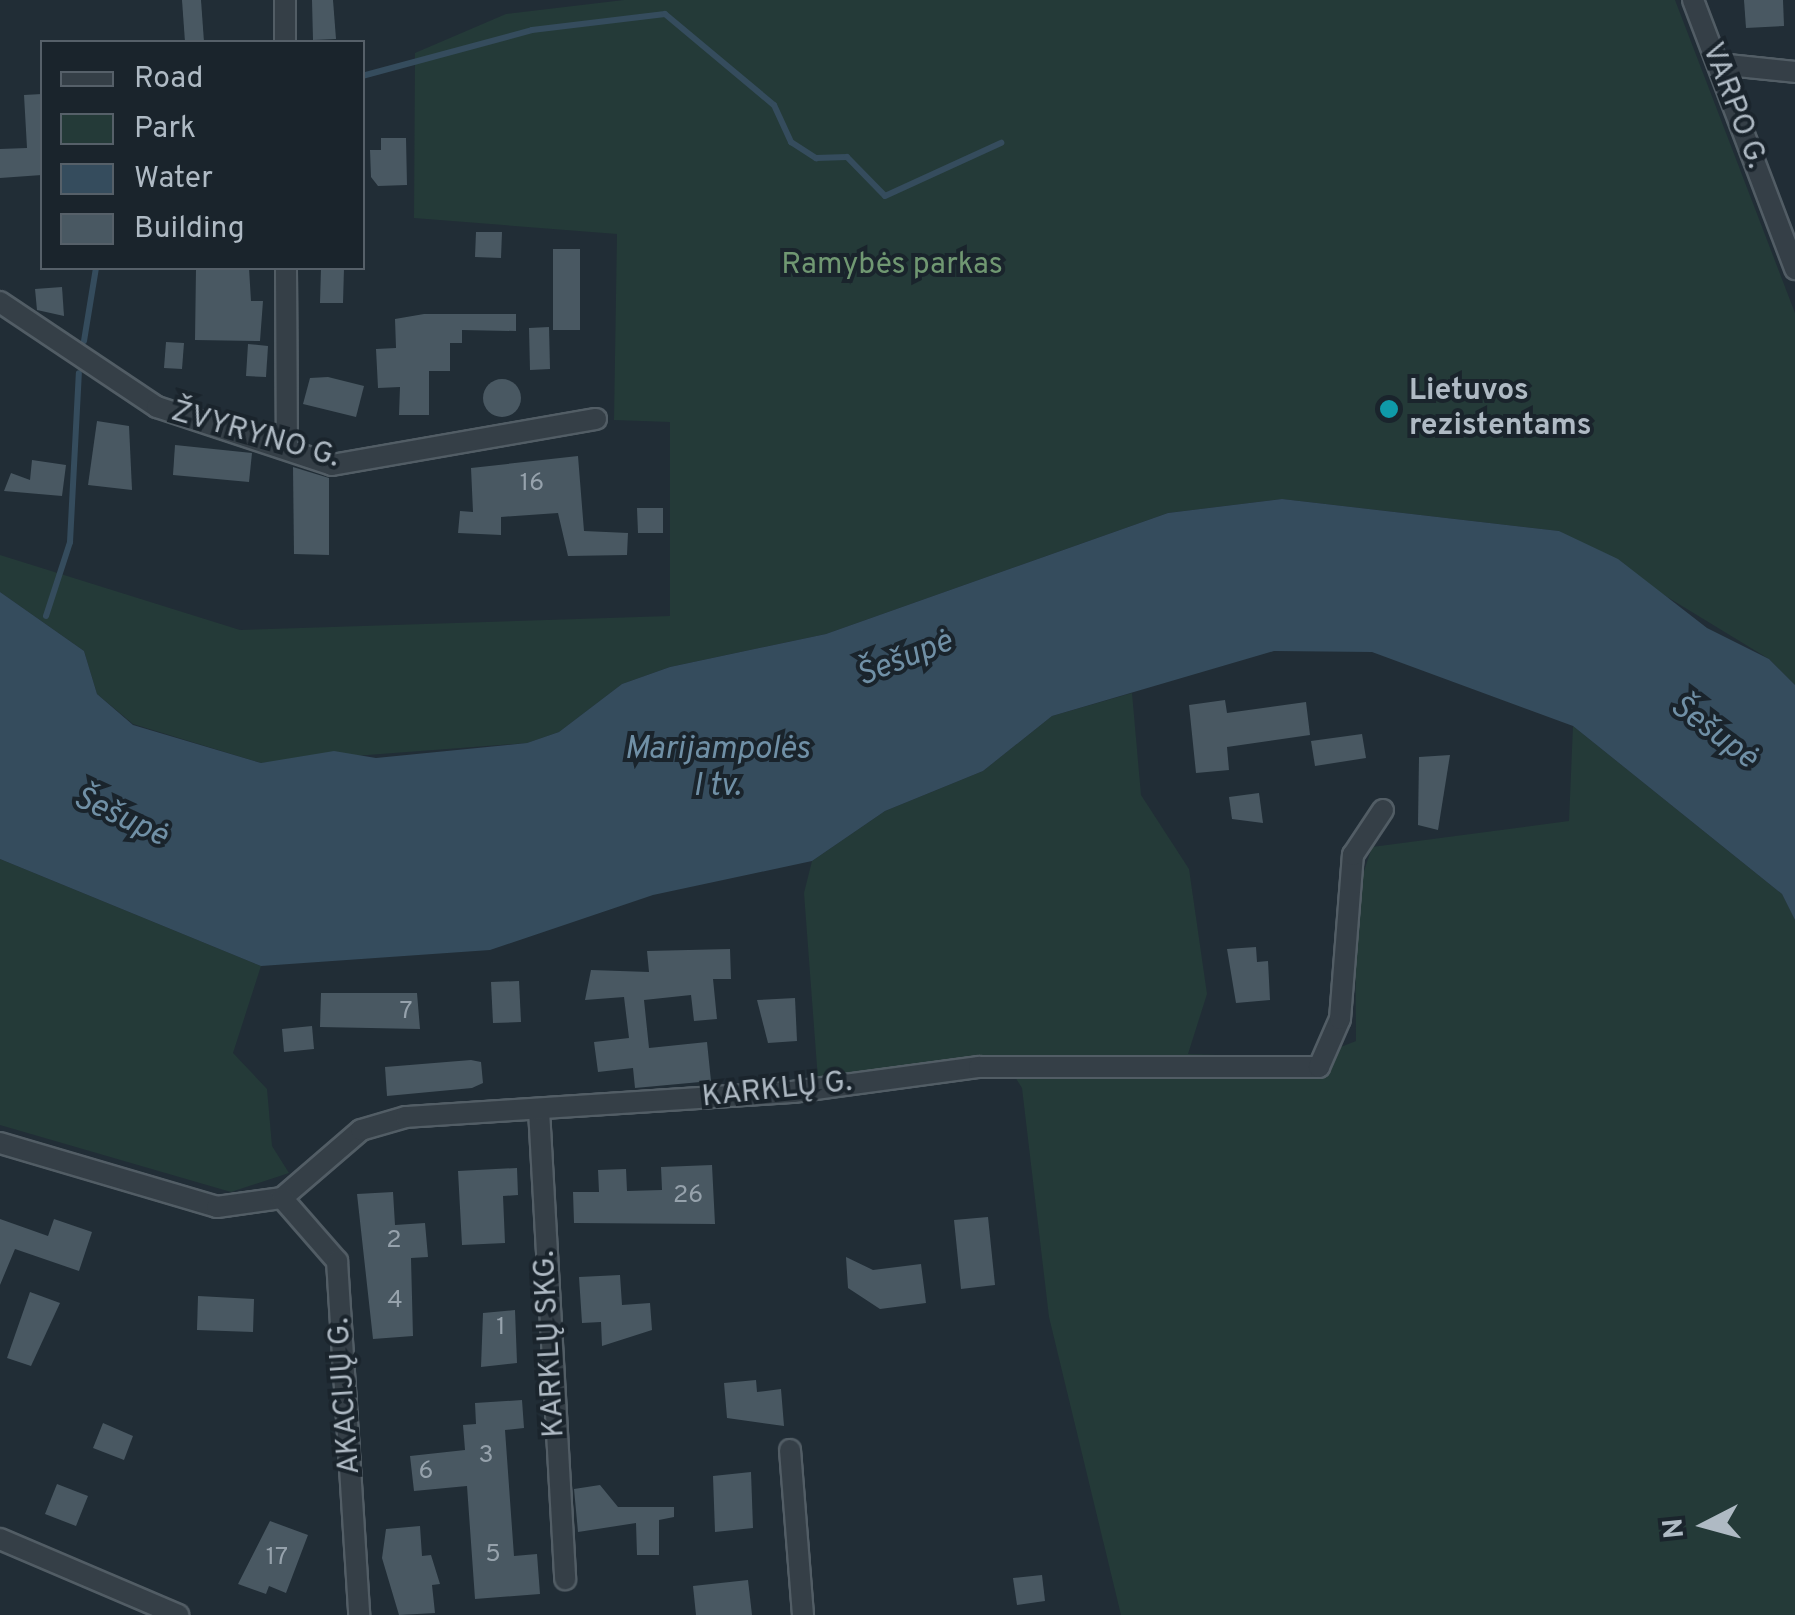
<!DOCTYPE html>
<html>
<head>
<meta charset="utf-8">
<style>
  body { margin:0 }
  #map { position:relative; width:1795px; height:1615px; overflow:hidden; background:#212d36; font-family:Overpass,sans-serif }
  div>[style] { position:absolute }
  .green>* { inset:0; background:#243a38 }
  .water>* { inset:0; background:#354c5d }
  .stream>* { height:6px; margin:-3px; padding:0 3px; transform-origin:3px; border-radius:3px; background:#354c5d }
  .building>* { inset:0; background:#495862 }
  .round { border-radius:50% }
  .roads { filter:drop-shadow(2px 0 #525d65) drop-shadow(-2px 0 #525d65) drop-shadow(0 2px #525d65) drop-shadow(0 -2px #525d65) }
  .minor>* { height:20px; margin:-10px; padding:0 10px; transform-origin:10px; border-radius:10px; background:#353f47 }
  .dots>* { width:28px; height:28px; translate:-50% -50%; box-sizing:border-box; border:5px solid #1a242c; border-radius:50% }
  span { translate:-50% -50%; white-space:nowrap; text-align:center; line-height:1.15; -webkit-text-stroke:8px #1a242c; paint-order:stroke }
  .number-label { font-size:25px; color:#96a2ac }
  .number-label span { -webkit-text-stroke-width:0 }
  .street-label { font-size:30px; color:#afbac4 }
  .park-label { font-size:30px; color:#709872 }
  .poi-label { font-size:30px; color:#afbac4; font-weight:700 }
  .left { translate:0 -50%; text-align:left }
  .water-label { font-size:32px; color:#7090a6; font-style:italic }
  .legend { position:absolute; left:40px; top:40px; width:325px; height:230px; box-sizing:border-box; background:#1a242c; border:2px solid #566069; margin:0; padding:12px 18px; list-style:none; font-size:30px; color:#afbac4 }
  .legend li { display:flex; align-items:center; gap:20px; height:50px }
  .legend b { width:50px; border:2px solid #566069 }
  .north { position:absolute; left:1655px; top:1475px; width:100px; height:100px; -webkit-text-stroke:8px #1a242c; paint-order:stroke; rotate:264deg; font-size:28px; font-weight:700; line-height:40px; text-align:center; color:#afbac4 }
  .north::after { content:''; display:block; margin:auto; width:35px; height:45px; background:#afbac4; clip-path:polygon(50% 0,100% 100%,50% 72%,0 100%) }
</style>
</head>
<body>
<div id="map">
  <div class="green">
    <i style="clip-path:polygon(624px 0,1675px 0,1795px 313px,1795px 685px,1769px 659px,1559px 531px,1282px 499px,1168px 513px,826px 634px,670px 667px,622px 684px,559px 732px,527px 743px,261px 763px,133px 724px,97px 694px,84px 651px,0 592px,0 555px,240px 630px,670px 616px,670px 422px,614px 420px,617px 234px,414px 218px,415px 53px,506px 14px)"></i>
    <i style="clip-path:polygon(1132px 693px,1141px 795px,1189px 869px,1207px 994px,1188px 1054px,1313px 1058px,1356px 1041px,1355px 898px,1372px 847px,1569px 821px,1573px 726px,1782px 894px,1795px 920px,1795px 1615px,1121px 1615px,1049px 1317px,1022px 1088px,1001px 1055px,818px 1080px,804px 893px,812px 861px,885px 811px,983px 771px,1052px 716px)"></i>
    <i style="clip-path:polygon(0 859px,261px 966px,233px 1053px,267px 1089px,272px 1146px,289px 1173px,231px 1192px,0 1125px)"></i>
  </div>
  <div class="water">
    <i style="clip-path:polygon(1282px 499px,1559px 531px,1618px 559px,1707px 628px,1769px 659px,1795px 685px,1795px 920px,1782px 894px,1573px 726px,1372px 652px,1274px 651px,1052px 716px,983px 771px,885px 811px,812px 861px,653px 895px,490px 950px,261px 966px,0 859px,0 592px,84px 651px,97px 694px,133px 725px,261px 763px,334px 751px,376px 758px,527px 743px,559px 732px,622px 684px,670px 667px,826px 634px,1168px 513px)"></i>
  </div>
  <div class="stream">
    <i style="left:362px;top:76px;width:176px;rotate:-15.1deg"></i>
    <i style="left:532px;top:30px;width:134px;rotate:-6.9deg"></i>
    <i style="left:665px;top:14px;width:142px;rotate:39.9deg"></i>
    <i style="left:774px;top:105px;width:41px;rotate:65.3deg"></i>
    <i style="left:791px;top:142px;width:30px;rotate:33deg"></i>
    <i style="left:816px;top:158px;width:31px;rotate:-2deg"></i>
    <i style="left:847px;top:157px;width:54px;rotate:45.7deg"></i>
    <i style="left:885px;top:196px;width:128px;rotate:-24.6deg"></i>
    <i style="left:84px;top:341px;width:74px;rotate:-80.7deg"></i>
    <i style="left:46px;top:616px;width:78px;rotate:-72deg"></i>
    <i style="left:70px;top:542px;width:169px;rotate:-87deg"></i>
  </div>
  <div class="building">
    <i style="clip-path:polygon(182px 0,201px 0,204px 42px,185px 42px)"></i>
    <i style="clip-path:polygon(312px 0,333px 0,336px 39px,313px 40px)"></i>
    <i style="clip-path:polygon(1744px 0,1783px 0,1784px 26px,1746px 28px)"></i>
    <i style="clip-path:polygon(42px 94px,42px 175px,0 178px,0 149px,27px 148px,24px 95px)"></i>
    <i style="clip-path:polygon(381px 138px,406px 138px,407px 185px,378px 186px,371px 177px,370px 150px,381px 150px)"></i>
    <i style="clip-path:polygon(476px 232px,502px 232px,501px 258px,475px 257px)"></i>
    <i style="clip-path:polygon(553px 249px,580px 249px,580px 330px,553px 330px)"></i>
    <i style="clip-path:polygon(196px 268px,249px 268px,251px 301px,263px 301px,260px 341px,195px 340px)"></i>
    <i style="clip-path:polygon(321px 268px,344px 268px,343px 303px,320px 303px)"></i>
    <i style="clip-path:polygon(62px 287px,64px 316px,37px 310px,35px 289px)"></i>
    <i style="clip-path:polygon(424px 314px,516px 314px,516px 331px,462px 330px,462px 343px,450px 343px,450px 371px,429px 371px,429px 415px,399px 415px,400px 387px,378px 388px,376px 349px,396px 348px,395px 319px)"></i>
    <i style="clip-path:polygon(549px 327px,550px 369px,530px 370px,529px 328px)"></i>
    <i style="clip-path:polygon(166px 342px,184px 343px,182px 369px,164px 368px)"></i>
    <i style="clip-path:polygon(248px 344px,268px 346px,266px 377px,246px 376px)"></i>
    <i style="clip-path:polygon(328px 377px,364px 386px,356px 417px,303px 404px,310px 378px)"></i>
    <i class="round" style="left:483px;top:379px;width:38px;height:38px"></i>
    <i style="clip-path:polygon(97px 421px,129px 426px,132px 490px,88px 485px)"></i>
    <i style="clip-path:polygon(175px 445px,252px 453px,249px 482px,173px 475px)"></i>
    <i style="clip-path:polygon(578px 456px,584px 531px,628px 533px,627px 555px,568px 556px,558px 513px,501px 517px,501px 535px,458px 533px,460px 511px,473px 512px,471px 468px)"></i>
    <i style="clip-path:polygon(32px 460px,66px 465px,62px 496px,4px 491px,11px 473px,30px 480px)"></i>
    <i style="clip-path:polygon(293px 467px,329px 478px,329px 555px,294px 554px)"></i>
    <i style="clip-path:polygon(637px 508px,663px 508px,663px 533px,638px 533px)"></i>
    <i style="clip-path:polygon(1225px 700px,1227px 713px,1306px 702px,1310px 735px,1227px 747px,1229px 770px,1196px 773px,1189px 705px)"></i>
    <i style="clip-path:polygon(1362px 734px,1366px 758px,1315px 766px,1311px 741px)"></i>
    <i style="clip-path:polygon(1450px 755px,1438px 830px,1418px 825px,1419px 757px)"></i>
    <i style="clip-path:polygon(1259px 793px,1263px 823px,1232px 819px,1229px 797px)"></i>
    <i style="clip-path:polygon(1256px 947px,1257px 962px,1268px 961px,1270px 1000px,1236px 1003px,1227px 949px)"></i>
    <i style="clip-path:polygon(730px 949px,731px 979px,713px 979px,717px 1019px,694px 1021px,691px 995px,644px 1000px,649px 1048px,707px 1042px,711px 1081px,635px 1088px,633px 1068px,598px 1072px,594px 1042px,629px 1038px,624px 997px,585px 1000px,591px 970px,649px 972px,647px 951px)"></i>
    <i style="clip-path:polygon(519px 981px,521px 1022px,493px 1023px,491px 982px)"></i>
    <i style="clip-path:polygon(321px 993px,417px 993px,420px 1029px,320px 1027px)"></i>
    <i style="clip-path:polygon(795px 998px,797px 1041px,768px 1043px,757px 1000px)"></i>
    <i style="clip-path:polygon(312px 1026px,314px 1049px,284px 1052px,282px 1029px)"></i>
    <i style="clip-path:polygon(471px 1060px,481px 1062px,483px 1083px,472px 1088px,387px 1096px,385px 1067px)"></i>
    <i style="clip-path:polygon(712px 1165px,715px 1224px,574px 1223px,573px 1192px,599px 1192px,598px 1170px,626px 1169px,627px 1191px,662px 1190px,661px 1167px)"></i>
    <i style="clip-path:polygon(517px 1168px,518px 1195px,503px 1196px,505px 1243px,462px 1245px,458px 1171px)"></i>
    <i style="clip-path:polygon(393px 1192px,395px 1225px,425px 1223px,428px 1257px,411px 1258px,413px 1336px,373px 1339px,357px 1194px)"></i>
    <i style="clip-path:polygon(988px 1217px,995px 1285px,961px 1289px,954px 1220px)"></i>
    <i style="clip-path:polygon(0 1219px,48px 1236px,54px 1219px,92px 1232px,79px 1271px,15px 1249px,0 1285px)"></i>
    <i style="clip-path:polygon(846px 1257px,873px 1270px,921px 1264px,926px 1303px,880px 1309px,848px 1288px)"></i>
    <i style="clip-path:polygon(620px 1275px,622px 1305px,650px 1303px,652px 1330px,602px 1346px,601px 1322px,582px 1323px,579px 1277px)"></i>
    <i style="clip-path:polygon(30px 1292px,60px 1303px,31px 1366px,7px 1358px)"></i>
    <i style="clip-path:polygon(198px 1296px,254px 1299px,253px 1332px,197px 1330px)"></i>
    <i style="clip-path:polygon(515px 1310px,517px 1363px,481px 1367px,483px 1313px)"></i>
    <i style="clip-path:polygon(756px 1380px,757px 1392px,781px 1389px,784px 1426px,727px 1418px,724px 1383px)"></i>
    <i style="clip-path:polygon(522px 1400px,524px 1428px,505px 1430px,514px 1556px,537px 1554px,540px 1594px,475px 1599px,467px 1486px,414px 1491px,410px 1456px,465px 1450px,463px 1425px,476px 1424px,475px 1403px)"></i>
    <i style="clip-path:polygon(103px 1423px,133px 1436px,124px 1460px,93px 1448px)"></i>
    <i style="clip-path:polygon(751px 1472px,753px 1528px,715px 1532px,713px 1476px)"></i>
    <i style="clip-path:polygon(57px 1484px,88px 1496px,76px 1526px,45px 1514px)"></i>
    <i style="clip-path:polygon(600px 1485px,618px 1507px,674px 1507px,674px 1517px,659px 1520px,659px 1555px,637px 1555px,636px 1523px,578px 1532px,574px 1489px)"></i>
    <i style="clip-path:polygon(270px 1521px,308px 1535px,286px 1593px,269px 1586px,266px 1594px,238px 1584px)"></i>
    <i style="clip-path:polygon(420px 1526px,422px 1556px,431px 1555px,440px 1584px,432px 1585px,435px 1613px,399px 1615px,382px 1558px,386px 1529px)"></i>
    <i style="clip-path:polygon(1042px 1575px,1045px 1601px,1017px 1605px,1013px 1578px)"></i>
    <i style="clip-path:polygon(748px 1580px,752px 1615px,696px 1615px,693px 1586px)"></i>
  </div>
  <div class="roads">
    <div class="minor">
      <i style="left:285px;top:0;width:42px;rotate:90deg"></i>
      <i style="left:1693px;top:0;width:288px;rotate:69.2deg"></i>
      <i style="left:1718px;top:64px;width:77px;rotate:5.9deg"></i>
      <i style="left:286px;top:268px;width:175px;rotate:89.7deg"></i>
      <i style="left:0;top:302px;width:189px;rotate:33.8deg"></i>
      <i style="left:157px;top:407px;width:184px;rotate:18.3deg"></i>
      <i style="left:332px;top:465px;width:268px;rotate:-9.9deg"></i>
      <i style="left:539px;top:1110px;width:470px;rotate:86.8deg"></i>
      <i style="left:0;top:1143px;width:226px;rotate:16.4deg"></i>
      <i style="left:217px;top:1207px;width:66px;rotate:-7.9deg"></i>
      <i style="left:282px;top:1198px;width:104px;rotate:-40.7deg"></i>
      <i style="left:361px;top:1130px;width:47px;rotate:-16.1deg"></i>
      <i style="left:406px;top:1117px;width:388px;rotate:-3.7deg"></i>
      <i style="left:793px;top:1092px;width:188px;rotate:-7.7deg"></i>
      <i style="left:979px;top:1067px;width:340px"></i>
      <i style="left:1319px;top:1067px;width:52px;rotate:-66.4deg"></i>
      <i style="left:1340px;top:1019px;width:165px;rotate:-85.5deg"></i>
      <i style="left:1353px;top:855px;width:54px;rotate:-56.3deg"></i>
      <i style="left:282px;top:1198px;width:84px;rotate:48.9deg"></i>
      <i style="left:337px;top:1261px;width:355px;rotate:86.4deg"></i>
      <i style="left:790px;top:1450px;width:166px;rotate:85.5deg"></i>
      <i style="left:0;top:1539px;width:194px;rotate:23.1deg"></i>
    </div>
  </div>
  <div class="dots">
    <i style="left:1389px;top:409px;background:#0f9aa8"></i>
  </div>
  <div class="number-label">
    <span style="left:532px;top:484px">16</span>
    <span style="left:406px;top:1012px">7</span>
    <span style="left:688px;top:1196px">26</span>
    <span style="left:394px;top:1241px">2</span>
    <span style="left:395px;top:1301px">4</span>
    <span style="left:501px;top:1328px">1</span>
    <span style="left:486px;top:1456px">3</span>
    <span style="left:426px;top:1472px">6</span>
    <span style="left:493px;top:1555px">5</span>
    <span style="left:277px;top:1558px">17</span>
  </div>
  <div class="street-label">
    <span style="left:1733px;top:106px;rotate:69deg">VARPO G.</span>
    <span style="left:255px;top:436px;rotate:16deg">ŽVYRYNO G.</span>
    <span style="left:777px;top:1091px;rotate:-6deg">KARKLŲ G.</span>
    <span style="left:551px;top:1344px;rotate:-93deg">KARKLŲ SKG.</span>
    <span style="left:346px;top:1396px;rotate:-94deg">AKACIJŲ G.</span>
  </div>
  <div class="park-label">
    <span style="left:892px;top:266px">Ramybės parkas</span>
  </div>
  <div class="poi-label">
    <span class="left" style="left:1409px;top:409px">Lietuvos<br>rezistentams</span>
  </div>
  <div class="water-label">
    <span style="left:905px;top:660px;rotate:-22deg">Šešupė</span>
    <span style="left:1713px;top:733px;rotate:37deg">Šešupė</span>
    <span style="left:717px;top:769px">Marijampolės<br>I tv.</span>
    <span style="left:120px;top:818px;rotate:25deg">Šešupė</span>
  </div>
  <ul class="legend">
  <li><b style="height:12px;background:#353f47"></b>Road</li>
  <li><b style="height:28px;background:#243a38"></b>Park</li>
  <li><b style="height:28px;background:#354c5d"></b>Water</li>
  <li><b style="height:28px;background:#495862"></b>Building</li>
  </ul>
  <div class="north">N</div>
</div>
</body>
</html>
